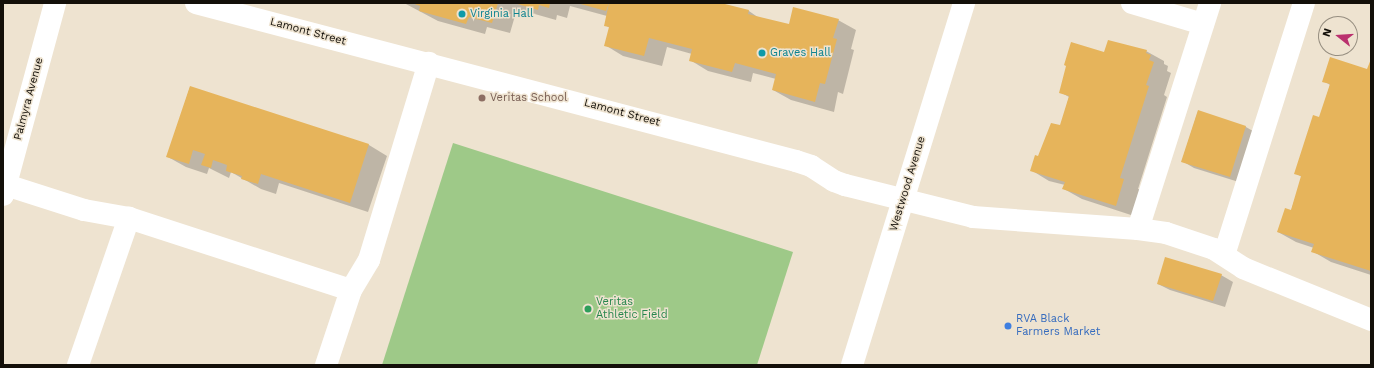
<!DOCTYPE html>
<html>
<head>
<meta charset="utf-8">
<style>
  body { margin:0 }
  #map { position:relative; width:1374px; height:368px; overflow:hidden; background:#eee3d0; font-family:"Work Sans",sans-serif }
  div>[style] { position:absolute }
  .green>* { inset:0; background:#9ec988 }
  .shadow>* { inset:0; background:#0003 }
  .building>* { inset:0; background:#e6b45b }
  .minor>* { height:22px; margin:-11px; padding:0 11px; transform-origin:11px; border-radius:11px; background:#fff }
  .dots>* { width:11px; height:11px; translate:-50% -50%; box-sizing:border-box; border:2px solid #eee3d0; border-radius:50% }
  span { translate:-50% -50%; white-space:nowrap; text-align:center; line-height:1.15; -webkit-text-stroke:3px #eee3d0; paint-order:stroke }
  .culture-label { font-size:11px; color:#0d838f }
  .left { translate:0 -50%; text-align:left }
  .street-label { font-size:11px; color:#130f09 }
  .education-label { font-size:11px; color:#785e54 }
  .leisure-label { font-size:11px; color:#27864d }
  .shop-label { font-size:11px; color:#366cbe }
  .frame { position:absolute; inset:0; border:4px solid #130f09; pointer-events:none }
  .north { position:absolute; left:1318px; top:16px; width:40px; height:40px; box-sizing:border-box; background:#eee3d0; border:1px solid #968e80; border-radius:50%; rotate:287deg; font-size:11px; font-weight:700; line-height:16px; text-align:center; color:#130f09 }
  .north::after { content:''; display:block; margin:auto; width:14px; height:18px; background:#ba316e; clip-path:polygon(50% 0,100% 100%,50% 72%,0 100%) }
</style>
</head>
<body>
<div id="map">
  <div class="green">
    <i style="clip-path:polygon(453px 143px,793px 252px,757px 365px,382px 365px)"></i>
  </div>
  <div class="shadow">
    <i style="clip-path:polygon(404px 3px,713px 3px,749px 11px,759px 18px,790px 25px,838px 20px,856px 30px,851px 49px,854px 50px,843px 94px,838px 92px,834px 112px,791px 100px,773px 90px,776px 79px,753px 73px,751px 82px,708px 71px,690px 60px,692px 54px,667px 47px,662px 66px,623px 56px,605px 45px,610px 28px,605px 25px,607px 16px,570px 6px,567px 18px,557px 15px,556px 20px,517px 9px,510px 33px,487px 27px,485px 34px,438px 21px)"></i>
    <i style="clip-path:polygon(1146px 51px,1164px 61px,1164px 64px,1168px 66px,1167px 71px,1171px 73px,1164px 95px,1167px 97px,1138px 189px,1142px 190px,1134px 216px,1082px 199px,1064px 189px,1065px 185px,1049px 181px,1031px 170px,1061px 127px,1069px 97px,1060px 92px,1105px 53px)"></i>
    <i style="clip-path:polygon(1371px 61px,1371px 275px,1331px 262px,1312px 251px,1314px 248px,1296px 242px,1278px 232px,1291px 211px,1302px 177px,1295px 173px,1320px 118px,1330px 85px,1324px 81px,1368px 70px)"></i>
    <i style="clip-path:polygon(190px 87px,369px 145px,387px 156px,368px 212px,279px 183px,276px 194px,261px 189px,231px 172px,229px 178px,209px 168px,207px 174px,186px 167px,168px 157px)"></i>
    <i style="clip-path:polygon(1198px 111px,1246px 127px,1258px 134px,1242px 183px,1194px 168px,1182px 161px)"></i>
    <i style="clip-path:polygon(1221px 275px,1233px 282px,1225px 307px,1170px 290px,1158px 284px)"></i>
  </div>
  <div class="building">
    <i style="clip-path:polygon(412px 3px,498px 3px,492px 23px,469px 17px,466px 24px,419px 11px,420px 6px)"></i>
    <i style="clip-path:polygon(514px 3px,550px 3px,549px 8px,539px 5px,538px 10px)"></i>
    <i style="clip-path:polygon(577px 3px,609px 3px,606px 11px)"></i>
    <i style="clip-path:polygon(609px 3px,721px 3px,749px 10px,748px 14px,789px 24px,793px 7px,839px 19px,833px 38px,837px 39px,825px 84px,820px 83px,815px 102px,772px 90px,776px 74px,735px 63px,732px 72px,689px 61px,692px 49px,649px 38px,644px 56px,604px 46px,609px 27px,604px 26px)"></i>
    <i style="clip-path:polygon(1108px 40px,1147px 50px,1146px 53px,1151px 55px,1149px 60px,1154px 62px,1146px 85px,1149px 86px,1120px 178px,1124px 179px,1116px 206px,1062px 189px,1065px 182px,1030px 171px,1035px 155px,1038px 156px,1051px 123px,1060px 125px,1069px 96px,1059px 93px,1066px 66px,1064px 65px,1071px 42px,1104px 52px)"></i>
    <i style="clip-path:polygon(1330px 57px,1367px 69px,1371px 59px,1371px 271px,1311px 252px,1314px 244px,1277px 232px,1285px 208px,1291px 210px,1301px 176px,1294px 174px,1313px 115px,1319px 117px,1330px 84px,1322px 82px)"></i>
    <i style="clip-path:polygon(190px 86px,369px 144px,350px 203px,261px 174px,258px 184px,241px 179px,242px 176px,226px 171px,227px 165px,213px 160px,211px 168px,201px 165px,205px 154px,193px 150px,189px 164px,166px 157px)"></i>
    <i style="clip-path:polygon(1198px 110px,1246px 126px,1230px 177px,1181px 162px)"></i>
    <i style="clip-path:polygon(1165px 257px,1222px 274px,1213px 301px,1157px 284px)"></i>
  </div>
  <div class="minor">
    <i style="left:196px;top:3px;width:620px;rotate:14.75deg"></i>
    <i style="left:796px;top:161px;width:16px;rotate:18deg"></i>
    <i style="left:811px;top:166px;width:27px;rotate:33deg"></i>
    <i style="left:834px;top:181px;width:12px;rotate:20deg"></i>
    <i style="left:845px;top:185px;width:132px;rotate:14deg"></i>
    <i style="left:973px;top:217px;width:165px;rotate:4.2deg"></i>
    <i style="left:1138px;top:229px;width:28px;rotate:8deg"></i>
    <i style="left:1166px;top:233px;width:51px;rotate:18.4deg"></i>
    <i style="left:1214px;top:249px;width:35px;rotate:33deg"></i>
    <i style="left:1243px;top:268px;width:138px;rotate:22.1deg"></i>
    <i style="left:1132px;top:3px;width:74px;rotate:16.5deg"></i>
    <i style="left:6px;top:185px;width:82px;rotate:17.8deg"></i>
    <i style="left:84px;top:210px;width:46px;rotate:10.1deg"></i>
    <i style="left:129px;top:218px;width:233px;rotate:18deg"></i>
    <i style="left:351px;top:290px;width:79px;rotate:108.4deg"></i>
    <i style="left:3px;top:195px;width:199px;rotate:-74.8deg"></i>
    <i style="left:1138px;top:229px;width:237px;rotate:-72.3deg"></i>
    <i style="left:1224px;top:255px;width:264px;rotate:-72.4deg"></i>
    <i style="left:351px;top:290px;width:35px;rotate:-59deg"></i>
    <i style="left:369px;top:260px;width:206px;rotate:-73.1deg"></i>
    <i style="left:78px;top:365px;width:156px;rotate:-70.9deg"></i>
    <i style="left:852px;top:365px;width:379px;rotate:-72.8deg"></i>
  </div>
  <div class="dots">
    <i style="left:462px;top:14px;background:#0f9aa8"></i>
    <i style="left:762px;top:53px;background:#0f9aa8"></i>
    <i style="left:482px;top:98px;background:#8d6e63"></i>
    <i style="left:588px;top:309px;background:#2e9e5b"></i>
    <i style="left:1008px;top:326px;background:#3f7fe0"></i>
  </div>
  <div class="culture-label">
    <span class="left" style="left:470px;top:14px">Virginia Hall</span>
    <span class="left" style="left:770px;top:53px">Graves Hall</span>
  </div>
  <div class="street-label">
    <span style="left:308px;top:32px;rotate:15deg">Lamont Street</span>
    <span style="left:29px;top:99px;rotate:-75deg">Palmyra Avenue</span>
    <span style="left:622px;top:113px;rotate:15deg">Lamont Street</span>
    <span style="left:908px;top:184px;rotate:-73deg">Westwood Avenue</span>
  </div>
  <div class="education-label">
    <span class="left" style="left:490px;top:98px">Veritas School</span>
  </div>
  <div class="leisure-label">
    <span class="left" style="left:596px;top:309px">Veritas<br>Athletic Field</span>
  </div>
  <div class="shop-label">
    <span class="left" style="left:1016px;top:326px">RVA Black<br>Farmers Market</span>
  </div>
  <div class="frame"></div>
  <div class="north">N</div>
</div>
</body>
</html>
